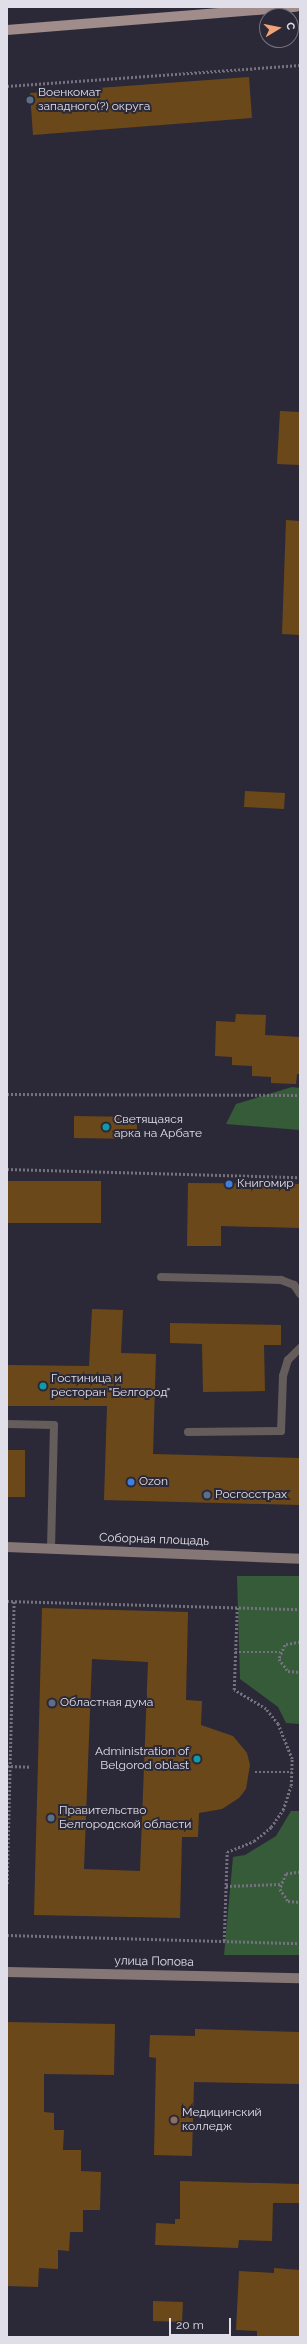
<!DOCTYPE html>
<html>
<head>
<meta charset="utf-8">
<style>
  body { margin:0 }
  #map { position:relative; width:307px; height:2344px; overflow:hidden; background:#2b2937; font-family:Raleway,sans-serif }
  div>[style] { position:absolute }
  .green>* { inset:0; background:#355b38 }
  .building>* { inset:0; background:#6b481a }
  .path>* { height:2.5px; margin-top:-1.25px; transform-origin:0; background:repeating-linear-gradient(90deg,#74727e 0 2px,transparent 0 4px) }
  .lane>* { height:8px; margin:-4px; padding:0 4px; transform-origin:4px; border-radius:4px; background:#655c5c }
  .secondary>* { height:10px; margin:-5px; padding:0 5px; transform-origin:5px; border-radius:5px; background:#867777 }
  .primary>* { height:10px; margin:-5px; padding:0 5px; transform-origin:5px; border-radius:5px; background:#9f8c8b }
  .dots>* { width:11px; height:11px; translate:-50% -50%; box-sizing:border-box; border:2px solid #2b2937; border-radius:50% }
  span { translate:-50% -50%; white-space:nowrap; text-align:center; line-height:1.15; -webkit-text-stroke:4px #2b2937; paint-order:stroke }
  .poi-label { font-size:12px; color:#e0dee8 }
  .left { translate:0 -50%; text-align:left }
  .right { translate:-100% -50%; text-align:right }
  .street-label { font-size:12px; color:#e0dee8 }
  .frame { position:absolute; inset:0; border:8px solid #e0dee8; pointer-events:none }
  .north { position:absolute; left:259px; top:8px; width:40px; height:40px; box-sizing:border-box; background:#2b2937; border:1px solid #73717e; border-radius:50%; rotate:80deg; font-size:11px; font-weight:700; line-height:16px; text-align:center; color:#e0dee8 }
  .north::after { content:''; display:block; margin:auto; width:14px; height:18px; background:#f0a279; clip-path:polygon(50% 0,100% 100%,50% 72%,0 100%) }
  .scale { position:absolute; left:169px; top:2318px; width:62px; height:18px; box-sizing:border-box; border:2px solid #e0dee8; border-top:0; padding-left:5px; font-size:12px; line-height:14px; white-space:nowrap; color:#e0dee8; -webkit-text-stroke:3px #2b2937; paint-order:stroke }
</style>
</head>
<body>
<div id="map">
  <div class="green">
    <i style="clip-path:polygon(292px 1087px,300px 1088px,300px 1130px,226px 1124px,236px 1104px)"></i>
    <i style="clip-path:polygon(237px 1576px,300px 1576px,300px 1724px,286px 1723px,278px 1707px,240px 1679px)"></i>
    <i style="clip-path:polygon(291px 1811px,300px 1811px,300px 1955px,224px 1955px,233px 1857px,245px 1855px,276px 1836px)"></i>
  </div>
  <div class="building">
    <i style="clip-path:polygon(249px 77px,252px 118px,33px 135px,30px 93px)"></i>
    <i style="clip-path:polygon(280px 411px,300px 412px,300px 465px,277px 464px)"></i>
    <i style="clip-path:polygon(286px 520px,300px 521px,300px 635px,282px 634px)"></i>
    <i style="clip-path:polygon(245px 791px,285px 793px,284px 809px,244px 807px)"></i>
    <i style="clip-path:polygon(236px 1014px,266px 1015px,265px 1035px,300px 1037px,300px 1074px,297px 1074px,296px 1084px,271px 1083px,271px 1077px,252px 1076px,252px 1066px,232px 1065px,232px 1057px,215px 1056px,216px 1021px,235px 1022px)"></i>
    <i style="clip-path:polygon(74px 1116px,137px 1117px,137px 1139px,74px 1138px)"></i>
    <i style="clip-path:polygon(7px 1181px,101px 1181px,101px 1223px,7px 1223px)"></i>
    <i style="clip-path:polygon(188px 1183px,300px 1184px,300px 1228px,221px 1226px,221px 1246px,187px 1246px)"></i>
    <i style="clip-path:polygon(92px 1309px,123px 1310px,121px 1353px,156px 1354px,153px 1454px,300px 1458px,300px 1505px,104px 1500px,107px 1406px,7px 1406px,7px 1365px,89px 1366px)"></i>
    <i style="clip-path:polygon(170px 1323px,281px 1325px,281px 1345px,264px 1345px,265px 1391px,203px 1392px,202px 1344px,170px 1343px)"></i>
    <i style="clip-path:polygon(7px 1450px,25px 1450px,25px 1497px,7px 1497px)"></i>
    <i style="clip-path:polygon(evenodd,42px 1608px,188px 1612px,186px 1700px,202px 1701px,201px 1725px,233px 1736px,247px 1753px,250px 1765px,246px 1789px,239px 1798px,222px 1809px,199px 1813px,198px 1837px,182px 1837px,180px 1918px,34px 1915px,42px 1608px,92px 1659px,148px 1662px,140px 1871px,84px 1869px,92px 1659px)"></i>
    <i style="clip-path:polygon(7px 2022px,115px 2024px,114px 2075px,44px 2074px,44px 2112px,54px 2113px,54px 2130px,64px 2130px,63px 2150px,81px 2150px,81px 2171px,101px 2172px,100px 2210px,83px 2210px,83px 2232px,70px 2232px,69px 2251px,58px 2250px,58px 2269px,39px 2268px,38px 2287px,7px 2286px)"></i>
    <i style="clip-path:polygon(195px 2029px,300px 2032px,300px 2084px,194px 2082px,192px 2156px,154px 2155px,156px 2058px,149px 2057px,150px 2035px,195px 2036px)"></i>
    <i style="clip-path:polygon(180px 2181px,300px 2184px,300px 2203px,273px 2203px,272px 2241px,239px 2240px,238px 2248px,155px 2245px,156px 2223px,175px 2224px,175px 2219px,180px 2219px)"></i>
    <i style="clip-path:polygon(274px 2268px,300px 2270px,300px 2337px,257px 2336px,257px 2331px,236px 2330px,239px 2271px,274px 2273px)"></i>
    <i style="clip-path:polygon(153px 2301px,183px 2302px,182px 2322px,153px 2321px)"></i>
  </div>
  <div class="path">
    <i style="left:7px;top:86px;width:294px;rotate:-4.1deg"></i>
    <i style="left:7px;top:1094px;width:293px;rotate:0.2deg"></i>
    <i style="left:7px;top:1169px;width:293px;rotate:1.6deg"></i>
    <i style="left:7px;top:1601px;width:293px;rotate:1.6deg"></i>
    <i style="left:300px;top:1642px;width:15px;rotate:169deg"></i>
    <i style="left:285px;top:1645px;width:15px;rotate:113deg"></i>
    <i style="left:279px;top:1659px;width:15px;rotate:53deg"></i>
    <i style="left:288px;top:1671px;width:12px;rotate:5deg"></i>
    <i style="left:235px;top:1652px;width:45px"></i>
    <i style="left:7px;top:1766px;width:24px;rotate:2deg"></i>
    <i style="left:255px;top:1772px;width:37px"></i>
    <i style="left:300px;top:1872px;width:14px;rotate:172deg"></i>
    <i style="left:286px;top:1874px;width:16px;rotate:112deg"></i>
    <i style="left:280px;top:1889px;width:14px;rotate:56deg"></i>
    <i style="left:288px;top:1901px;width:12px;rotate:5deg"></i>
    <i style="left:7px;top:1884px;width:283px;rotate:-88.6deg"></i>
    <i style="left:226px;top:1886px;width:54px;rotate:-2.1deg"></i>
    <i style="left:7px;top:1935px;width:293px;rotate:1.6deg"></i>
    <i style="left:224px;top:1941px;width:89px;rotate:-88.1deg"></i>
    <i style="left:227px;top:1852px;width:29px;rotate:-22deg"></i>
    <i style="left:254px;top:1841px;width:22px;rotate:-39deg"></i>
    <i style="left:271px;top:1827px;width:21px;rotate:-55deg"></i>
    <i style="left:283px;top:1810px;width:25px;rotate:-72deg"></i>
    <i style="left:291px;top:1786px;width:27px;rotate:-88deg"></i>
    <i style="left:292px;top:1759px;width:38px;rotate:-112deg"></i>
    <i style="left:278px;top:1724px;width:19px;rotate:-129deg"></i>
    <i style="left:266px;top:1709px;width:37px;rotate:-149deg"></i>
    <i style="left:234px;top:1690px;width:83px;rotate:-87.9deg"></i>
  </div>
  <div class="lane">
    <i style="left:161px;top:1277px;width:120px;rotate:1.4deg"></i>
    <i style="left:281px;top:1280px;width:14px;rotate:21deg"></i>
    <i style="left:294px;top:1285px;width:11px;rotate:56deg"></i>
    <i style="left:7px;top:1424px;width:47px;rotate:1.2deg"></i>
    <i style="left:54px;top:1425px;width:124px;rotate:91.4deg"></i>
    <i style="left:188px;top:1432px;width:93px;rotate:-0.6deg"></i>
    <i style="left:281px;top:1431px;width:55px;rotate:-87.9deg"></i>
    <i style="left:283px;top:1376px;width:17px;rotate:-73deg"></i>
    <i style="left:288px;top:1360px;width:17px;rotate:-45deg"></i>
  </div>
  <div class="secondary">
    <i style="left:7px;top:1547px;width:293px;rotate:2.3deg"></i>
    <i style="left:7px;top:1972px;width:293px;rotate:1.2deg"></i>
  </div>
  <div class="primary">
    <i style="left:7px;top:30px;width:290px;rotate:-4.6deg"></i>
  </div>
  <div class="dots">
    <i style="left:30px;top:100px;background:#5c6f8a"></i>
    <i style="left:106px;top:1127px;background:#0f9aa8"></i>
    <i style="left:229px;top:1184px;background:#3f7fe0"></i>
    <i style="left:43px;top:1386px;background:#0f9aa8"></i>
    <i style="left:131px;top:1482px;background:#3f7fe0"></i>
    <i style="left:207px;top:1495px;background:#5c6f8a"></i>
    <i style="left:52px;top:1703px;background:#5c6f8a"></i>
    <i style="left:197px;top:1759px;background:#0f9aa8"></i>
    <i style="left:51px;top:1818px;background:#5c6f8a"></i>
    <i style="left:174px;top:2120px;background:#8d6e63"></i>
  </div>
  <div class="poi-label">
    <span class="left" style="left:38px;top:100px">Военкомат<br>западного(?) округа</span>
    <span class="left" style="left:114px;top:1127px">Светящаяся<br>арка на Арбате</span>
    <span class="left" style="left:237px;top:1184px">Книгомир</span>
    <span class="left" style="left:51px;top:1386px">Гостиница и<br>ресторан "Белгород"</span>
    <span class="left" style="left:139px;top:1482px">Ozon</span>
    <span class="left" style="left:215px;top:1495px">Росгосстрах</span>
    <span class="left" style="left:60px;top:1703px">Областная дума</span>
    <span class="right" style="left:189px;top:1759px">Administration of<br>Belgorod oblast</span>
    <span class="left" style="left:59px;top:1818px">Правительство<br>Белгородской области</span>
    <span class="left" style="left:182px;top:2120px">Медицинский<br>колледж</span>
  </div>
  <div class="street-label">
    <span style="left:154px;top:1540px;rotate:2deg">Соборная площадь</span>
    <span style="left:154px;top:1962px;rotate:1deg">улица Попова</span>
  </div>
  <div class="frame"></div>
  <div class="north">С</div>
  <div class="scale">20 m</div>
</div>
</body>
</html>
